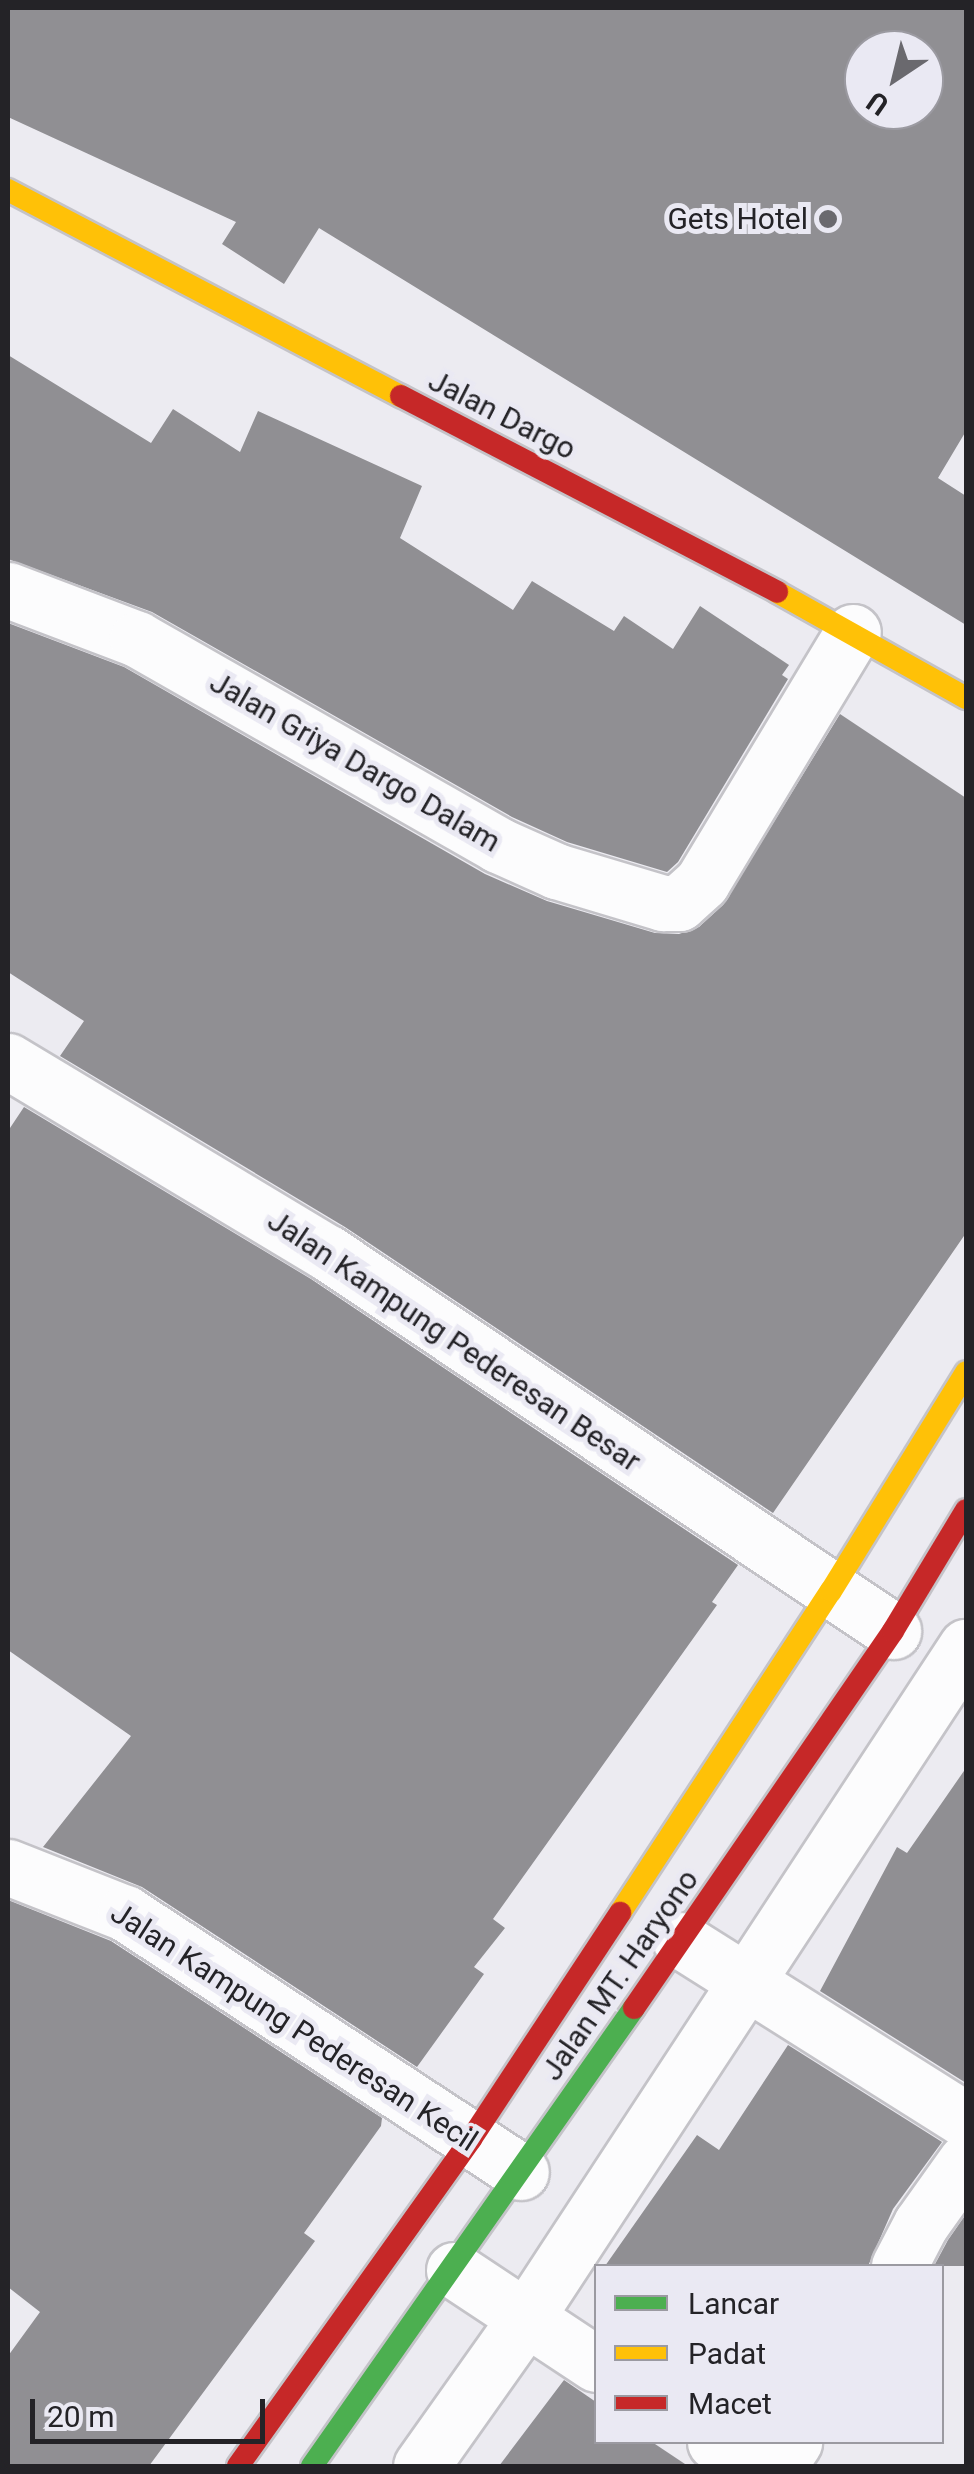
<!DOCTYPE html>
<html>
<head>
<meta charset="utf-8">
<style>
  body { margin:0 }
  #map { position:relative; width:974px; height:2474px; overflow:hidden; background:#ecebf1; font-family:Roboto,sans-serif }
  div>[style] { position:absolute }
  .building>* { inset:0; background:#908f93 }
  .roads { filter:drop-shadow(2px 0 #c4c3c8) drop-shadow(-2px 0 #c4c3c8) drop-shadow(0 2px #c4c3c8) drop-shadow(0 -2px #c4c3c8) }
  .street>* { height:55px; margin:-27.5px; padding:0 27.5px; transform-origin:27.5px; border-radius:27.5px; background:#fcfcfd }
  .fast>* { height:22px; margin:-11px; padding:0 11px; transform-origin:11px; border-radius:11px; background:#4caf50 }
  .slow>* { height:22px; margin:-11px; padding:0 11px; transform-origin:11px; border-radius:11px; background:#ffc107 }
  .jam>* { height:22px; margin:-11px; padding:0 11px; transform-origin:11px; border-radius:11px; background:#c62828 }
  .dots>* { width:28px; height:28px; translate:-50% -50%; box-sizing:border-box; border:5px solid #eae9f3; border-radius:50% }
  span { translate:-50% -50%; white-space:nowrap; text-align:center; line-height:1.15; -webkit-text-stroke:10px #eae9f3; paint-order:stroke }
  .poi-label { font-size:30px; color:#242327 }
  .right { translate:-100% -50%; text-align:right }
  .street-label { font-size:30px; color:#242327 }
  .frame { position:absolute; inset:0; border:10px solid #242327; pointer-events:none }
  .legend { position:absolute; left:594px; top:2264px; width:350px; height:180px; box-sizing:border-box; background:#eae9f3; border:2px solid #9b9aa1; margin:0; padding:12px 18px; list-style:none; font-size:30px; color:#242327 }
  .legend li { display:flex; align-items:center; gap:20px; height:50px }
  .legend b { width:50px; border:2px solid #9b9aa1 }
  .north { position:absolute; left:844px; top:30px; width:100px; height:100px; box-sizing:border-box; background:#eae9f3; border:2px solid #9b9aa1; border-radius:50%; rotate:215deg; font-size:28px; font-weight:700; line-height:40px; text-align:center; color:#242327 }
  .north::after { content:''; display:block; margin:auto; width:35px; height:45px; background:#6a696e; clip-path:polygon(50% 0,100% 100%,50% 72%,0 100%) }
  .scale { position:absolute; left:30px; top:2399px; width:235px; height:45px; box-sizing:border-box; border:5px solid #242327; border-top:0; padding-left:12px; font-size:30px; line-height:35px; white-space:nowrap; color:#242327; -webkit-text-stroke:8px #eae9f3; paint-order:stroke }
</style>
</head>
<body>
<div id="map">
  <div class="building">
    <i style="clip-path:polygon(evenodd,8px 8px,966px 8px,966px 431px,938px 478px,966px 496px,966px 625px,319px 228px,284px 284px,222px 244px,236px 222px,8px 117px,8px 8px,864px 50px,924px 50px,924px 110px,864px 110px,864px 50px)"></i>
    <i style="clip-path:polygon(8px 355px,151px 443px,173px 409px,240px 452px,258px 411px,422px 486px,400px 538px,513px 610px,532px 581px,614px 631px,624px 616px,673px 649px,700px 606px,789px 665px,782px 675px,788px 679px,678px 862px,667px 872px,567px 842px,512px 817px,152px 612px,8px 559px)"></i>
    <i style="clip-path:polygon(8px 623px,124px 667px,485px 874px,547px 901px,655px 933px,679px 934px,699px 927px,723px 905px,840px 714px,966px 798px,966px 1233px,773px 1513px,345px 1227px,60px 1056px,84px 1021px,8px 972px)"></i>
    <i style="clip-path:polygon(24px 1107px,311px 1279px,738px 1565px,712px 1602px,717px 1605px,493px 1919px,505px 1928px,474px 1967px,484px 1974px,417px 2067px,142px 1887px,43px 1847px,131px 1736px,8px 1650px,8px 1131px)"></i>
    <i style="clip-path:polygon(966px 1768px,966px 2083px,820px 1991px,897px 1847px,907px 1853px)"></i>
    <i style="clip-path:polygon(8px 1900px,111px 1941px,382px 2118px,381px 2126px,304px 2233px,315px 2241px,149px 2466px,8px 2466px,8px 2356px,40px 2312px,8px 2287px)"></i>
    <i style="clip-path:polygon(788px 2045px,942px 2142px,893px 2209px,868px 2266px,605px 2266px,697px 2135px,719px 2150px)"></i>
    <i style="clip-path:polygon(966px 2214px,966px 2266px,934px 2266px,948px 2240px)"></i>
    <i style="clip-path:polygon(564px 2380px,596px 2402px,596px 2442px,652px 2442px,688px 2466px,499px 2466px)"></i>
  </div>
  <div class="roads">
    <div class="street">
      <i style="left:8px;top:590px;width:138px;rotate:20.8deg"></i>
      <i style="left:137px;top:639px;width:416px;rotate:29.7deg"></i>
      <i style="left:498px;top:845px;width:64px;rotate:24.1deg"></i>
      <i style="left:556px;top:871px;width:112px;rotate:16.7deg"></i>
      <i style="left:663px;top:903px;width:16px"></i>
      <i style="left:679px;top:903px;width:31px;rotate:-42deg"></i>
      <i style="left:702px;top:882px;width:292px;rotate:-58.9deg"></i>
      <i style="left:8px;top:1061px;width:373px;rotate:31deg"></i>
      <i style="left:328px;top:1253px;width:680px;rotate:33.78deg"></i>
      <i style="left:8px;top:1867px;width:126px;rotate:21.5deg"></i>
      <i style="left:125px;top:1913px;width:473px;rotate:33.2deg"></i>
      <i style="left:680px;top:1940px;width:338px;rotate:32.2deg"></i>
      <i style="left:899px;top:2266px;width:47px;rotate:-62.4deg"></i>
      <i style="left:921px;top:2224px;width:77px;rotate:-54.5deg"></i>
      <i style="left:454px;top:2270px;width:170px;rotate:33.5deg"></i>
      <i style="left:715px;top:2442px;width:44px;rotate:33deg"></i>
      <i style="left:421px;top:2466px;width:180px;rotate:-54.7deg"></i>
      <i style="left:525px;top:2319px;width:804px;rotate:-56.73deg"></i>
      <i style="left:778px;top:2466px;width:29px;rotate:-56deg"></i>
    </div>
    <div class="fast">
      <i style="left:312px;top:2466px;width:560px;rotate:-54.89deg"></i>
    </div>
    <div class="slow">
      <i style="left:8px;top:190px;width:444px;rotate:27.7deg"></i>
      <i style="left:777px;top:592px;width:217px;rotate:29.3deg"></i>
      <i style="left:620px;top:1913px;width:385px;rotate:-56.8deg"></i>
      <i style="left:831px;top:1591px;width:257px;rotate:-58.3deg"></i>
    </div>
    <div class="jam">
      <i style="left:401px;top:396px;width:424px;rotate:27.5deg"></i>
      <i style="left:634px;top:2008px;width:457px;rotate:-55.5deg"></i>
      <i style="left:893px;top:1631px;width:141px;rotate:-58.9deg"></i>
      <i style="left:238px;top:2466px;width:402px;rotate:-54.5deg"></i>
      <i style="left:471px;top:2139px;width:271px;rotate:-56.6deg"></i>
    </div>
  </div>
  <div class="dots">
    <i style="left:828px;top:219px;background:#6a696e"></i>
  </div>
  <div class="poi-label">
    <span class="right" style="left:808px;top:219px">Gets Hotel</span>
  </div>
  <div class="street-label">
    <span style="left:502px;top:415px;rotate:27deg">Jalan Dargo</span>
    <span style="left:355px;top:762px;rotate:30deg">Jalan Griya Dargo Dalam</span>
    <span style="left:454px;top:1341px;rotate:34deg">Jalan Kampung Pederesan Besar</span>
    <span style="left:620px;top:1975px;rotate:-55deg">Jalan MT. Haryono</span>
    <span style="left:294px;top:2027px;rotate:33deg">Jalan Kampung Pederesan Kecil</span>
  </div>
  <div class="frame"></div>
  <ul class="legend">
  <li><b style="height:12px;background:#4caf50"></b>Lancar</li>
  <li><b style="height:12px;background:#ffc107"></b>Padat</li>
  <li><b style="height:12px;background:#c62828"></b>Macet</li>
  </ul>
  <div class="north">U</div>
  <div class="scale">20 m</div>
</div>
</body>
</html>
